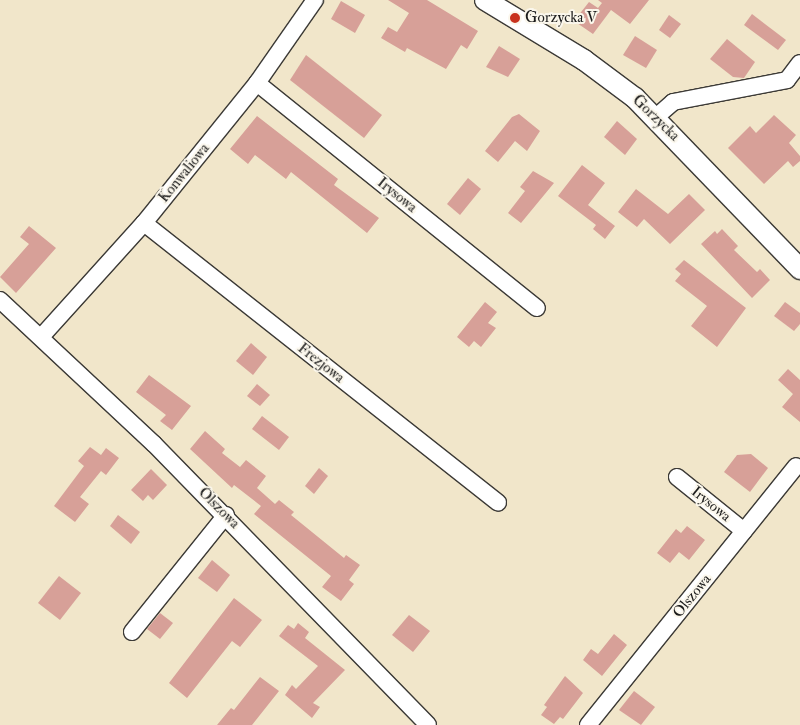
<!DOCTYPE html>
<html>
<head>
<meta charset="utf-8">
<style>
  body { margin:0 }
  #map { position:relative; width:800px; height:725px; overflow:hidden; background:#f1e6ca; font-family:"IM FELL Double Pica",serif }
  div>[style] { position:absolute }
  .building>* { inset:0; background:#d7a098 }
  .roads { filter:drop-shadow(1px 0 #3c3a36) drop-shadow(-1px 0 #3c3a36) drop-shadow(0 1px #3c3a36) drop-shadow(0 -1px #3c3a36) }
  .minor>* { height:16px; margin:-8px; padding:0 8px; transform-origin:8px; border-radius:8px; background:#fff }
  .tertiary>* { height:20px; margin:-10px; padding:0 10px; transform-origin:10px; border-radius:10px; background:#fff }
  .dots>* { width:14px; height:14px; translate:-50% -50%; box-sizing:border-box; border:2px solid #fbf7ec; border-radius:50% }
  span { translate:-50% -50%; white-space:nowrap; text-align:center; line-height:1.15; -webkit-text-stroke:4px #fbf7ec; paint-order:stroke }
  .poi-label { font-size:15px; color:#1c1c1c }
  .left { translate:0 -50%; text-align:left }
  .street-label { font-size:15px; color:#1c1c1c }
</style>
</head>
<body>
<div id="map">
  <div class="building">
    <i style="clip-path:polygon(388px 0,427px 0,478px 31px,467px 49px,461px 45px,446px 69px,407px 48px,405px 52px,381px 38px,388px 27px,397px 32px,409px 13px)"></i>
    <i style="clip-path:polygon(598px 0,649px 0,630px 24px,611px 10px,593px 34px,574px 21px,589px 2px,598px 8px,602px 3px)"></i>
    <i style="clip-path:polygon(341px 1px,365px 15px,355px 33px,331px 19px)"></i>
    <i style="clip-path:polygon(752px 14px,786px 40px,778px 50px,744px 25px)"></i>
    <i style="clip-path:polygon(669px 15px,681px 24px,670px 38px,659px 30px)"></i>
    <i style="clip-path:polygon(635px 36px,657px 50px,646px 68px,623px 55px)"></i>
    <i style="clip-path:polygon(727px 39px,755px 62px,744px 78px,733px 77px,710px 59px)"></i>
    <i style="clip-path:polygon(499px 46px,520px 59px,508px 77px,486px 67px)"></i>
    <i style="clip-path:polygon(306px 55px,382px 115px,364px 138px,290px 80px)"></i>
    <i style="clip-path:polygon(519px 114px,540px 131px,527px 151px,515px 141px,498px 162px,485px 151px,512px 117px)"></i>
    <i style="clip-path:polygon(774px 115px,796px 135px,789px 143px,800px 156px,800px 161px,793px 167px,788px 161px,764px 184px,728px 148px,750px 126px,756px 133px)"></i>
    <i style="clip-path:polygon(257px 116px,338px 179px,334px 185px,379px 218px,367px 233px,291px 172px,286px 179px,255px 155px,248px 164px,230px 149px)"></i>
    <i style="clip-path:polygon(617px 121px,637px 139px,625px 155px,604px 137px)"></i>
    <i style="clip-path:polygon(582px 165px,605px 183px,588px 205px,615px 226px,605px 239px,593px 229px,596px 225px,558px 196px)"></i>
    <i style="clip-path:polygon(533px 171px,554px 183px,521px 223px,508px 213px,525px 191px,520px 187px)"></i>
    <i style="clip-path:polygon(468px 178px,481px 189px,460px 215px,447px 204px)"></i>
    <i style="clip-path:polygon(636px 189px,668px 214px,689px 194px,705px 210px,670px 244px,644px 219px,637px 227px,618px 212px)"></i>
    <i style="clip-path:polygon(29px 226px,56px 248px,16px 293px,0 277px,29px 244px,20px 237px)"></i>
    <i style="clip-path:polygon(722px 229px,738px 246px,734px 250px,757px 272px,760px 269px,770px 280px,752px 298px,701px 244px,715px 231px,717px 234px)"></i>
    <i style="clip-path:polygon(684px 260px,746px 308px,717px 347px,691px 326px,707px 306px,675px 281px,681px 274px,675px 269px)"></i>
    <i style="clip-path:polygon(485px 302px,497px 312px,488px 323px,496px 328px,481px 347px,474px 341px,469px 347px,457px 337px)"></i>
    <i style="clip-path:polygon(785px 302px,800px 313px,800px 324px,794px 331px,774px 316px)"></i>
    <i style="clip-path:polygon(251px 343px,267px 357px,253px 375px,236px 361px)"></i>
    <i style="clip-path:polygon(788px 369px,800px 380px,800px 422px,782px 407px,793px 394px,778px 380px)"></i>
    <i style="clip-path:polygon(149px 375px,191px 406px,172px 430px,160px 421px,166px 415px,136px 392px)"></i>
    <i style="clip-path:polygon(257px 384px,270px 395px,260px 406px,247px 396px)"></i>
    <i style="clip-path:polygon(262px 416px,289px 437px,279px 450px,252px 429px)"></i>
    <i style="clip-path:polygon(205px 431px,225px 449px,222px 453px,240px 467px,246px 460px,266px 476px,257px 488px,275px 504px,279px 500px,294px 512px,291px 515px,344px 558px,346px 555px,360px 565px,349px 580px,354px 584px,341px 601px,322px 587px,331px 576px,254px 514px,261px 506px,234px 485px,232px 488px,190px 449px)"></i>
    <i style="clip-path:polygon(90px 447px,101px 455px,106px 448px,119px 458px,106px 475px,101px 471px,80px 497px,89px 504px,75px 522px,54px 506px,84px 466px,78px 461px)"></i>
    <i style="clip-path:polygon(751px 454px,768px 468px,750px 492px,724px 472px,737px 455px)"></i>
    <i style="clip-path:polygon(319px 468px,328px 476px,314px 494px,305px 486px)"></i>
    <i style="clip-path:polygon(151px 469px,167px 485px,153px 500px,148px 495px,143px 501px,131px 490px)"></i>
    <i style="clip-path:polygon(118px 515px,140px 532px,131px 544px,110px 526px)"></i>
    <i style="clip-path:polygon(687px 526px,705px 540px,689px 560px,679px 552px,670px 563px,657px 553px,676px 529px,681px 533px)"></i>
    <i style="clip-path:polygon(212px 560px,230px 575px,217px 592px,198px 578px)"></i>
    <i style="clip-path:polygon(59px 576px,81px 593px,60px 620px,38px 603px)"></i>
    <i style="clip-path:polygon(234px 598px,262px 620px,240px 647px,232px 641px,187px 698px,169px 683px)"></i>
    <i style="clip-path:polygon(160px 613px,173px 623px,160px 639px,147px 629px)"></i>
    <i style="clip-path:polygon(409px 615px,430px 631px,413px 652px,392px 635px)"></i>
    <i style="clip-path:polygon(298px 623px,309px 632px,305px 638px,345px 670px,313px 703px,320px 707px,312px 718px,285px 695px,292px 685px,296px 689px,318px 666px,279px 636px,288px 625px,294px 629px)"></i>
    <i style="clip-path:polygon(614px 634px,627px 645px,602px 676px,583px 660px,591px 649px,598px 654px)"></i>
    <i style="clip-path:polygon(565px 676px,583px 693px,563px 719px,560px 717px,554px 724px,541px 715px,547px 707px,544px 705px)"></i>
    <i style="clip-path:polygon(260px 677px,279px 691px,252px 725px,217px 725px,231px 708px,234px 710px)"></i>
    <i style="clip-path:polygon(634px 691px,655px 707px,641px 725px,619px 710px)"></i>
  </div>
  <div class="roads">
    <div class="minor">
      <i style="left:257px;top:83px;width:359px;rotate:38.8deg"></i>
      <i style="left:656px;top:117px;width:23px;rotate:-41deg"></i>
      <i style="left:673px;top:102px;width:116px;rotate:-10.9deg"></i>
      <i style="left:787px;top:80px;width:21px;rotate:-53deg"></i>
      <i style="left:144px;top:223px;width:451px;rotate:38.3deg"></i>
      <i style="left:0;top:300px;width:211px;rotate:43.1deg"></i>
      <i style="left:154px;top:444px;width:392px;rotate:45.7deg"></i>
      <i style="left:41px;top:337px;width:154px;rotate:-47.9deg"></i>
      <i style="left:144px;top:223px;width:180px;rotate:-51.1deg"></i>
      <i style="left:257px;top:83px;width:101px;rotate:-55.1deg"></i>
      <i style="left:677px;top:477px;width:86px;rotate:38.9deg"></i>
      <i style="left:132px;top:632px;width:150px;rotate:-51.2deg"></i>
      <i style="left:588px;top:725px;width:332px;rotate:-51.2deg"></i>
    </div>
    <div class="tertiary">
      <i style="left:485px;top:0;width:116px;rotate:31.2deg"></i>
      <i style="left:584px;top:60px;width:64px;rotate:36.7deg"></i>
      <i style="left:635px;top:98px;width:238px;rotate:46deg"></i>
    </div>
  </div>
  <div class="dots">
    <i style="left:515px;top:18px;background:#c8321e"></i>
  </div>
  <div class="poi-label">
    <span class="left" style="left:525px;top:18px">Gorzycka V</span>
  </div>
  <div class="street-label">
    <span style="left:656px;top:118px;rotate:44deg">Gorzycka</span>
    <span style="left:184px;top:173px;rotate:-51deg">Konwaliowa</span>
    <span style="left:397px;top:195px;rotate:39deg">Irysowa</span>
    <span style="left:321px;top:363px;rotate:38deg">Frezjowa</span>
    <span style="left:711px;top:504px;rotate:39deg">Irysowa</span>
    <span style="left:219px;top:508px;rotate:45deg">Olszowa</span>
    <span style="left:692px;top:596px;rotate:-51deg">Olszowa</span>
  </div>
</div>
</body>
</html>
